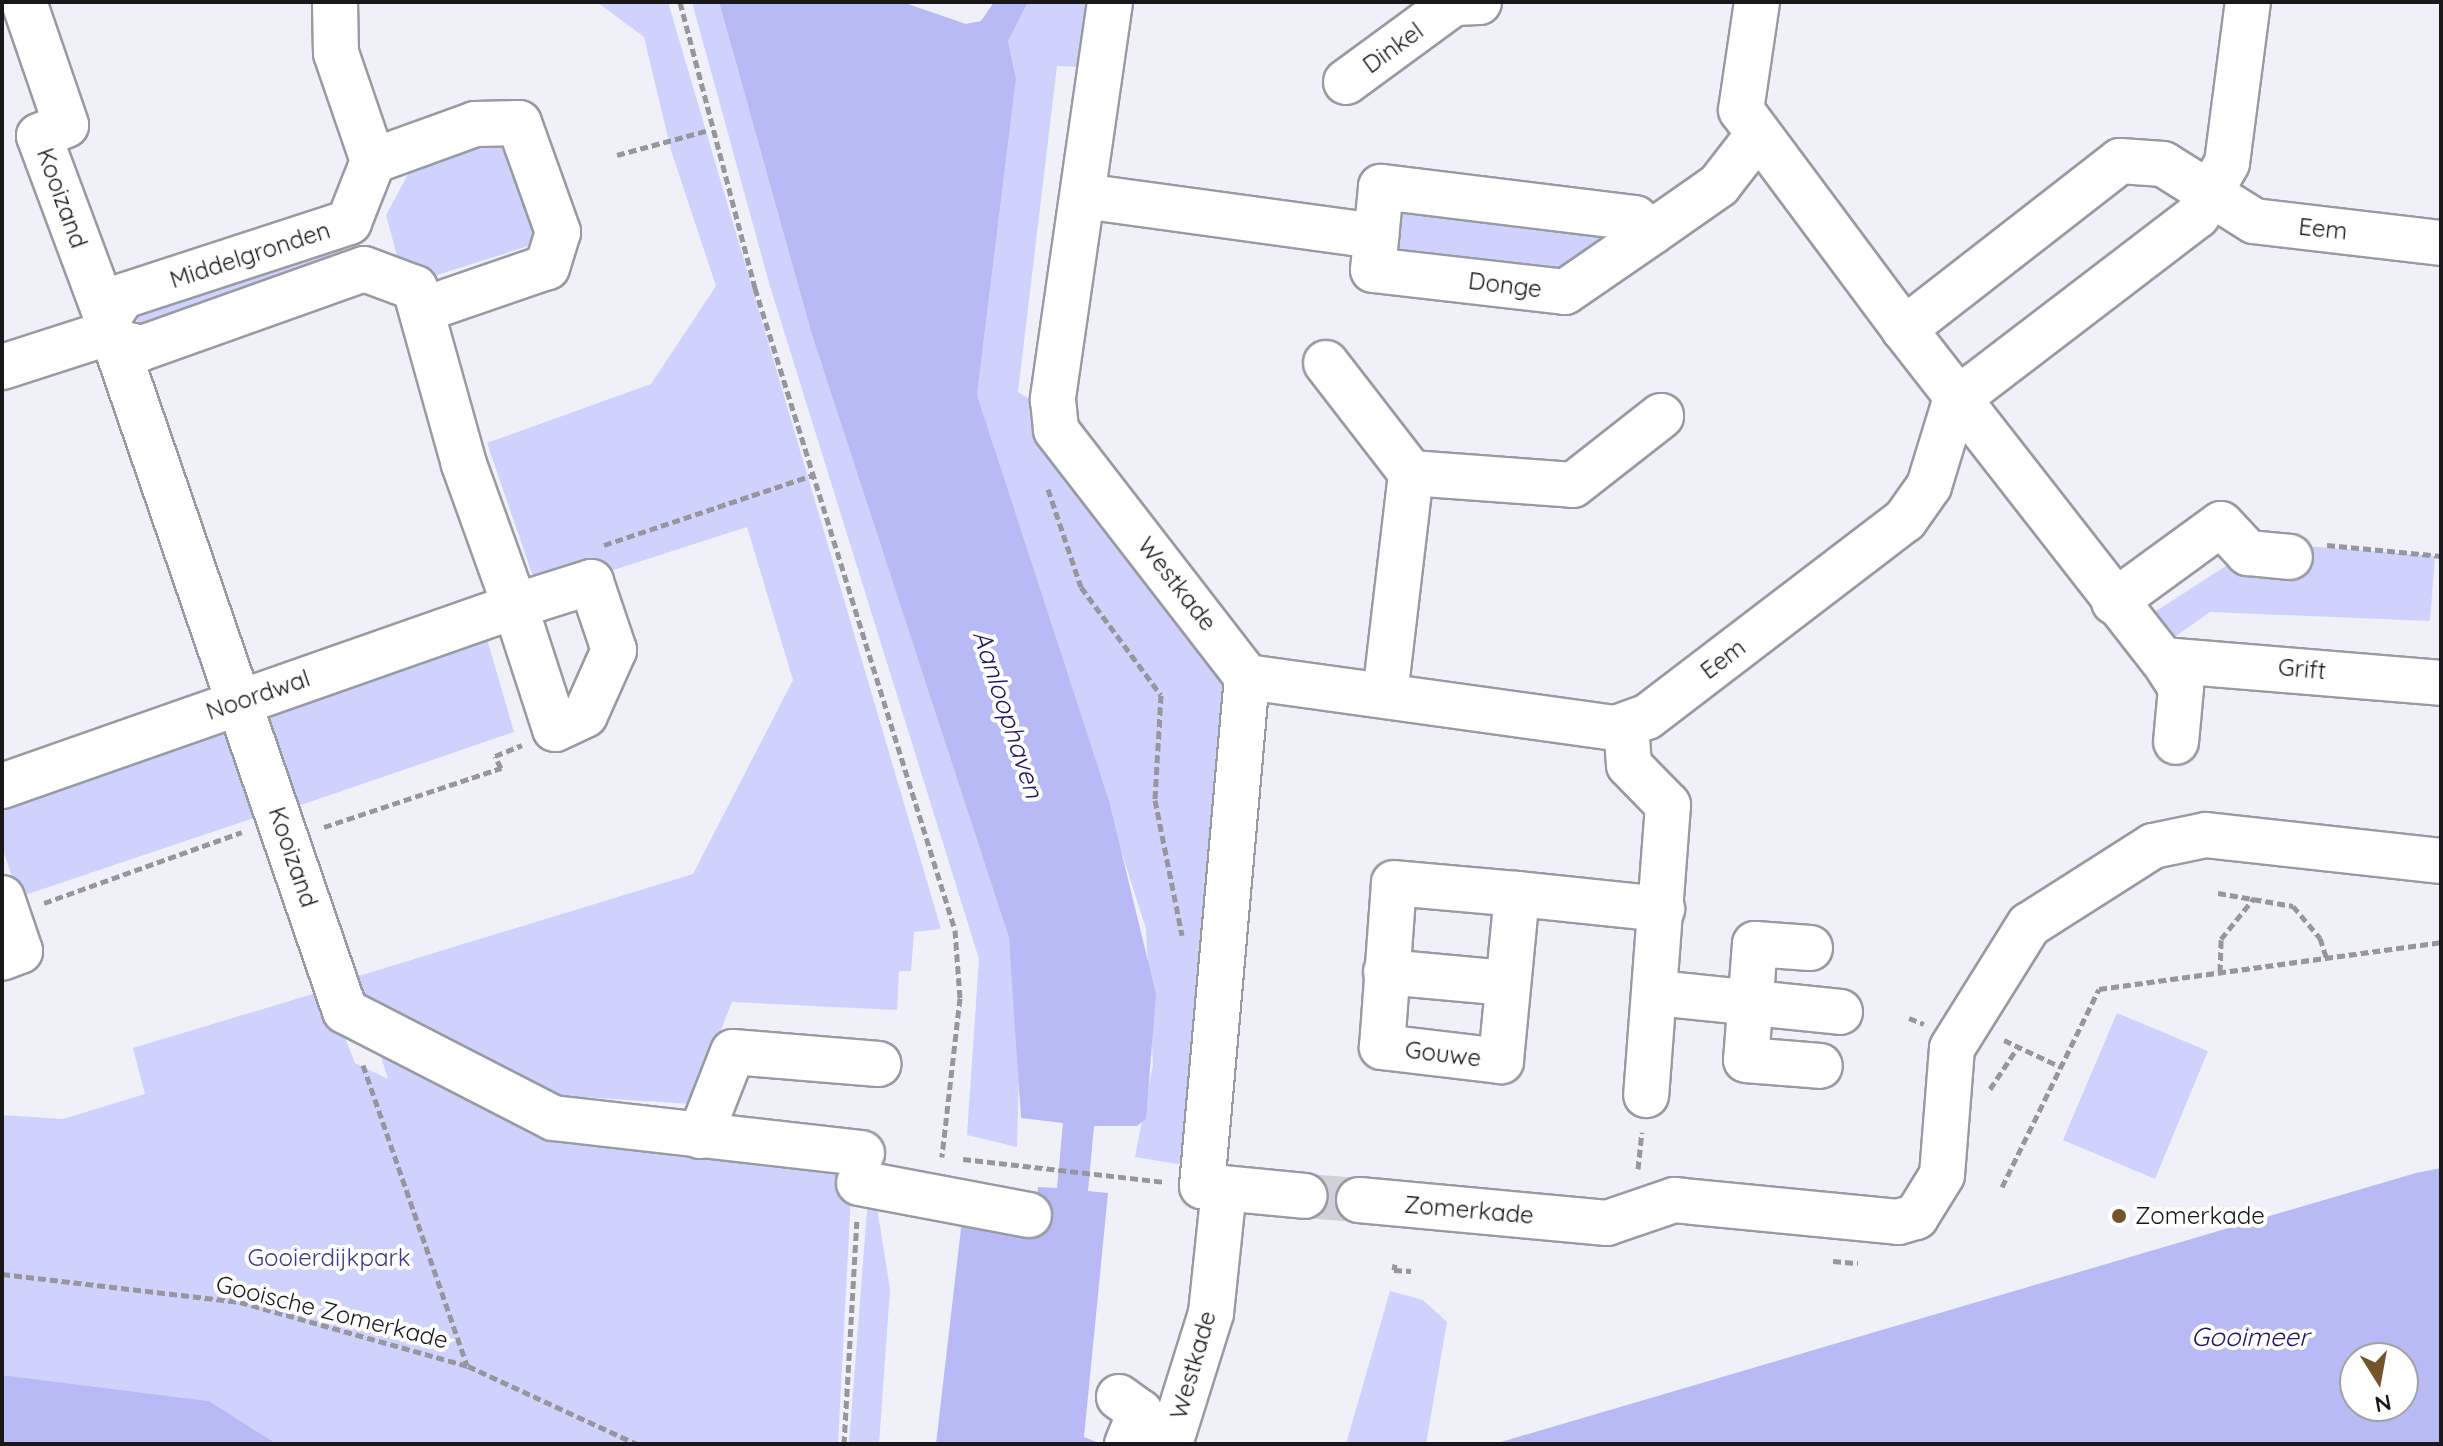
<!DOCTYPE html>
<html>
<head>
<meta charset="utf-8">
<style>
  body { margin:0 }
  #map { position:relative; width:2443px; height:1446px; overflow:hidden; background:#f0f0f9; font-family:Quicksand,sans-serif }
  div>[style] { position:absolute }
  .green>* { inset:0; background:#cfd2fd }
  .water>* { inset:0; background:#b7baf5 }
  .minor-tunnel>* { height:44px; margin-top:-22px; transform-origin:0; background:repeating-linear-gradient(90deg,#d0d0d8 0 44px,transparent 0 66px) }
  .path>* { height:5px; margin-top:-2.5px; transform-origin:0; background:repeating-linear-gradient(90deg,#96969c 0 8px,transparent 0 12px) }
  .roads { filter:drop-shadow(2px 0 #999aa2) drop-shadow(-2px 0 #999aa2) drop-shadow(0 2px #999aa2) drop-shadow(0 -2px #999aa2) }
  .minor>* { height:44px; margin:-22px; padding:0 22px; transform-origin:22px; border-radius:22px; background:#fff }
  .dots>* { width:22px; height:22px; translate:-50% -50%; box-sizing:border-box; border:4px solid #fefefe; border-radius:50% }
  span { translate:-50% -50%; white-space:nowrap; text-align:center; line-height:1.15; -webkit-text-stroke:8px #fefefe; paint-order:stroke }
  .street-label { font-size:24px; color:#18181b }
  .poi-label { font-size:24px; color:#18181b }
  .left { translate:0 -50%; text-align:left }
  .park-label { font-size:24px; color:#3e388b }
  .water-label { font-size:26px; color:#241667; font-style:italic }
  .frame { position:absolute; inset:0; border:4px solid #18181b; pointer-events:none }
  .north { position:absolute; left:2339px; top:1342px; width:80px; height:80px; box-sizing:border-box; background:#fefefe; border:2px solid #a2a2a3; border-radius:50%; rotate:169deg; font-size:22px; font-weight:700; line-height:32px; text-align:center; color:#18181b }
  .north::after { content:''; display:block; margin:auto; width:28px; height:36px; background:#74542a; clip-path:polygon(50% 0,100% 100%,50% 72%,0 100%) }
</style>
</head>
<body>
<div id="map">
  <div class="green">
    <i style="clip-path:polygon(597px 2px,668px 2px,941px 929px,914px 932px,911px 971px,899px 971px,897px 1010px,732px 1002px,692px 1104px,533px 1094px,358px 1004px,349px 979px,693px 874px,793px 680px,747px 527px,539px 594px,487px 443px,651px 384px,716px 286px,671px 150px,644px 37px)"></i>
    <i style="clip-path:polygon(692px 2px,719px 2px,812px 335px,1009px 938px,1020px 1032px,1017px 1147px,967px 1135px,979px 959px,769px 283px)"></i>
    <i style="clip-path:polygon(1028px 2px,1087px 2px,1081px 67px,1057px 66px,1018px 392px,1039px 405px,1038px 421px,1086px 507px,1207px 663px,1214px 658px,1227px 676px,1190px 1160px,1178px 1164px,1135px 1157px,1153px 1065px,1146px 929px,977px 395px,1016px 79px,1008px 41px)"></i>
    <i style="clip-path:polygon(493px 140px,516px 152px,535px 207px,535px 244px,434px 276px,397px 256px,386px 215px,412px 167px)"></i>
    <i style="clip-path:polygon(1399px 206px,1629px 226px,1573px 279px,1398px 259px,1387px 222px)"></i>
    <i style="clip-path:polygon(337px 236px,347px 262px,142px 333px,131px 302px)"></i>
    <i style="clip-path:polygon(2306px 546px,2435px 556px,2430px 621px,2210px 612px,2172px 639px,2150px 615px,2229px 564px)"></i>
    <i style="clip-path:polygon(487px 639px,514px 732px,295px 807px,265px 718px)"></i>
    <i style="clip-path:polygon(237px 729px,266px 814px,19px 897px,2px 847px,2px 808px)"></i>
    <i style="clip-path:polygon(326px 990px,355px 1063px,388px 1079px,377px 1044px,433px 1074px,853px 1157px,838px 1444px,277px 1444px,209px 1401px,2px 1375px,2px 1115px,63px 1119px,145px 1094px,133px 1048px)"></i>
    <i style="clip-path:polygon(2117px 1013px,2208px 1051px,2155px 1179px,2063px 1140px)"></i>
    <i style="clip-path:polygon(868px 1198px,876px 1201px,890px 1289px,879px 1444px,849px 1444px)"></i>
    <i style="clip-path:polygon(1390px 1291px,1423px 1300px,1447px 1322px,1426px 1444px,1346px 1444px)"></i>
  </div>
  <div class="water">
    <i style="clip-path:polygon(719px 2px,902px 2px,966px 24px,981px 21px,994px 2px,1028px 2px,1008px 41px,1016px 79px,977px 395px,1109px 801px,1156px 994px,1146px 1119px,1137px 1126px,1094px 1126px,1088px 1191px,1108px 1193px,1084px 1437px,1102px 1444px,936px 1444px,962px 1220px,1034px 1226px,1038px 1187px,1057px 1188px,1063px 1123px,1021px 1118px,1009px 938px,812px 335px)"></i>
    <i style="clip-path:polygon(evenodd,2441px 1168px,2441px 1444px,1494px 1444px,2416px 1173px,2441px 1168px,2355px 1358px,2403px 1358px,2403px 1406px,2355px 1406px,2355px 1358px)"></i>
    <i style="clip-path:polygon(2px 1375px,209px 1401px,277px 1444px,2px 1444px)"></i>
  </div>
  <div class="minor-tunnel">
    <i style="left:1305px;top:1196px;width:54px;rotate:4.2deg"></i>
  </div>
  <div class="path">
    <i style="left:680px;top:2px;width:296px;rotate:75.3deg"></i>
    <i style="left:755px;top:288px;width:672px;rotate:72.7deg"></i>
    <i style="left:955px;top:930px;width:68px;rotate:85.8deg"></i>
    <i style="left:960px;top:998px;width:160px;rotate:96.5deg"></i>
    <i style="left:617px;top:155px;width:95px;rotate:-15.2deg"></i>
    <i style="left:1048px;top:489px;width:103px;rotate:71.4deg"></i>
    <i style="left:1081px;top:587px;width:134px;rotate:53.5deg"></i>
    <i style="left:1161px;top:695px;width:105px;rotate:93.3deg"></i>
    <i style="left:1155px;top:800px;width:138px;rotate:78.7deg"></i>
    <i style="left:604px;top:545px;width:220px;rotate:-18.5deg"></i>
    <i style="left:2327px;top:545px;width:115px;rotate:5.5deg"></i>
    <i style="left:324px;top:827px;width:187px;rotate:-18.4deg"></i>
    <i style="left:501px;top:768px;width:13px;rotate:-117deg"></i>
    <i style="left:495px;top:756px;width:29px;rotate:-22deg"></i>
    <i style="left:2218px;top:893px;width:76px;rotate:9.8deg"></i>
    <i style="left:2293px;top:906px;width:42px;rotate:49.8deg"></i>
    <i style="left:2320px;top:938px;width:20px;rotate:72deg"></i>
    <i style="left:44px;top:903px;width:210px;rotate:-19.7deg"></i>
    <i style="left:2220px;top:972px;width:33px;rotate:-88deg"></i>
    <i style="left:2221px;top:939px;width:53px;rotate:-51.2deg"></i>
    <i style="left:1909px;top:1018px;width:16px;rotate:22deg"></i>
    <i style="left:2004px;top:1040px;width:63px;rotate:25.3deg"></i>
    <i style="left:363px;top:1065px;width:318px;rotate:70.9deg"></i>
    <i style="left:1990px;top:1089px;width:50px;rotate:-56.3deg"></i>
    <i style="left:963px;top:1159px;width:202px;rotate:6.5deg"></i>
    <i style="left:1638px;top:1169px;width:37px;rotate:-84deg"></i>
    <i style="left:2002px;top:1187px;width:220px;rotate:-63.9deg"></i>
    <i style="left:2099px;top:989px;width:345px;rotate:-7.8deg"></i>
    <i style="left:1833px;top:1261px;width:25px;rotate:5deg"></i>
    <i style="left:1395px;top:1264px;width:6px;rotate:99deg"></i>
    <i style="left:1394px;top:1270px;width:17px;rotate:3deg"></i>
    <i style="left:2px;top:1274px;width:240px;rotate:6.7deg"></i>
    <i style="left:240px;top:1302px;width:237px;rotate:15.7deg"></i>
    <i style="left:468px;top:1366px;width:186px;rotate:24.8deg"></i>
    <i style="left:844px;top:1444px;width:223px;rotate:-86.7deg"></i>
  </div>
  <div class="roads">
    <div class="minor">
      <i style="left:24px;top:2px;width:130px;rotate:71.1deg"></i>
      <i style="left:66px;top:125px;width:29px;rotate:158deg"></i>
      <i style="left:39px;top:136px;width:195px;rotate:69.6deg"></i>
      <i style="left:335px;top:2px;width:51px;rotate:88.9deg"></i>
      <i style="left:336px;top:53px;width:114px;rotate:71.1deg"></i>
      <i style="left:1110px;top:2px;width:402px;rotate:98.2deg"></i>
      <i style="left:1053px;top:400px;width:30px;rotate:84deg"></i>
      <i style="left:1056px;top:430px;width:312px;rotate:52.3deg"></i>
      <i style="left:1247px;top:677px;width:511px;rotate:95.05deg"></i>
      <i style="left:1202px;top:1186px;width:103px;rotate:5.5deg"></i>
      <i style="left:1757px;top:2px;width:109px;rotate:98.4deg"></i>
      <i style="left:1741px;top:110px;width:273px;rotate:53.3deg"></i>
      <i style="left:1346px;top:82px;width:134px;rotate:-36.2deg"></i>
      <i style="left:1454px;top:3px;width:25px;rotate:-2deg"></i>
      <i style="left:1083px;top:196px;width:296px;rotate:7.8deg"></i>
      <i style="left:1652px;top:232px;width:22px;rotate:-141deg"></i>
      <i style="left:1635px;top:218px;width:256px;rotate:-173deg"></i>
      <i style="left:1381px;top:187px;width:83px;rotate:95.5deg"></i>
      <i style="left:1373px;top:270px;width:193px;rotate:6.5deg"></i>
      <i style="left:1565px;top:292px;width:106px;rotate:-34.6deg"></i>
      <i style="left:1652px;top:232px;width:82px;rotate:-35deg"></i>
      <i style="left:1719px;top:185px;width:62px;rotate:-52.2deg"></i>
      <i style="left:2441px;top:243px;width:188px;rotate:-173.3deg"></i>
      <i style="left:2254px;top:221px;width:107px;rotate:-147.9deg"></i>
      <i style="left:2163px;top:164px;width:43px;rotate:-176deg"></i>
      <i style="left:2120px;top:161px;width:274px;rotate:142.1deg"></i>
      <i style="left:1904px;top:329px;width:420px;rotate:52deg"></i>
      <i style="left:2163px;top:660px;width:279px;rotate:4.7deg"></i>
      <i style="left:364px;top:269px;width:236px;rotate:160.4deg"></i>
      <i style="left:142px;top:348px;width:28px;rotate:-167deg"></i>
      <i style="left:115px;top:342px;width:24px;rotate:-109deg"></i>
      <i style="left:107px;top:319px;width:28px;rotate:-55deg"></i>
      <i style="left:123px;top:296px;width:238px;rotate:-18.1deg"></i>
      <i style="left:349px;top:222px;width:66px;rotate:-68.5deg"></i>
      <i style="left:373px;top:161px;width:109px;rotate:-19.9deg"></i>
      <i style="left:475px;top:124px;width:44px;rotate:-1.3deg"></i>
      <i style="left:519px;top:123px;width:116px;rotate:70.3deg"></i>
      <i style="left:558px;top:232px;width:37px;rotate:107deg"></i>
      <i style="left:547px;top:267px;width:132px;rotate:161deg"></i>
      <i style="left:115px;top:342px;width:707px;rotate:71.03deg"></i>
      <i style="left:345px;top:1011px;width:234px;rotate:27.2deg"></i>
      <i style="left:553px;top:1118px;width:311px;rotate:6.5deg"></i>
      <i style="left:1326px;top:363px;width:139px;rotate:52.3deg"></i>
      <i style="left:1411px;top:473px;width:162px;rotate:4.2deg"></i>
      <i style="left:1573px;top:485px;width:112px;rotate:-38.1deg"></i>
      <i style="left:2px;top:367px;width:114px;rotate:-17.8deg"></i>
      <i style="left:591px;top:582px;width:72px;rotate:71.3deg"></i>
      <i style="left:614px;top:650px;width:71px;rotate:114deg"></i>
      <i style="left:585px;top:715px;width:33px;rotate:155deg"></i>
      <i style="left:555px;top:729px;width:129px;rotate:-108deg"></i>
      <i style="left:515px;top:606px;width:80px;rotate:-17.5deg"></i>
      <i style="left:2114px;top:602px;width:132px;rotate:-36.1deg"></i>
      <i style="left:2221px;top:524px;width:40px;rotate:47deg"></i>
      <i style="left:2248px;top:553px;width:42px;rotate:5.4deg"></i>
      <i style="left:2163px;top:660px;width:33px;rotate:57deg"></i>
      <i style="left:2181px;top:688px;width:54px;rotate:95.3deg"></i>
      <i style="left:1247px;top:677px;width:373px;rotate:7.9deg"></i>
      <i style="left:1616px;top:728px;width:33px;rotate:-20deg"></i>
      <i style="left:1647px;top:717px;width:325px;rotate:-37.4deg"></i>
      <i style="left:1905px;top:520px;width:42px;rotate:-54.8deg"></i>
      <i style="left:1929px;top:486px;width:89px;rotate:-73deg"></i>
      <i style="left:1955px;top:401px;width:305px;rotate:-37.4deg"></i>
      <i style="left:2197px;top:216px;width:61px;rotate:-60.5deg"></i>
      <i style="left:2227px;top:163px;width:162px;rotate:-82.6deg"></i>
      <i style="left:1385px;top:695px;width:224px;rotate:-83.3deg"></i>
      <i style="left:1626px;top:725px;width:40px;rotate:85.7deg"></i>
      <i style="left:1629px;top:765px;width:56px;rotate:45.7deg"></i>
      <i style="left:1668px;top:805px;width:291px;rotate:94.3deg"></i>
      <i style="left:2px;top:786px;width:544px;rotate:-19.33deg"></i>
      <i style="left:515px;top:606px;width:151px;rotate:-109.8deg"></i>
      <i style="left:464px;top:464px;width:183px;rotate:-105.6deg"></i>
      <i style="left:415px;top:288px;width:54px;rotate:-159.6deg"></i>
      <i style="left:1394px;top:883px;width:123px;rotate:5.1deg"></i>
      <i style="left:1517px;top:894px;width:168px;rotate:95.5deg"></i>
      <i style="left:1501px;top:1061px;width:120px;rotate:-173.3deg"></i>
      <i style="left:1382px;top:1047px;width:164px;rotate:-85.8deg"></i>
      <i style="left:1517px;top:894px;width:146px;rotate:5.9deg"></i>
      <i style="left:2px;top:898px;width:56px;rotate:71.2deg"></i>
      <i style="left:20px;top:951px;width:19px;rotate:159deg"></i>
      <i style="left:1810px;top:948px;width:55px;rotate:-175.8deg"></i>
      <i style="left:1755px;top:944px;width:116px;rotate:94.4deg"></i>
      <i style="left:1746px;top:1060px;width:74px;rotate:4.6deg"></i>
      <i style="left:1386px;top:972px;width:122px;rotate:5.2deg"></i>
      <i style="left:1657px;top:993px;width:184px;rotate:5.9deg"></i>
      <i style="left:700px;top:1136px;width:90px;rotate:-68.6deg"></i>
      <i style="left:733px;top:1052px;width:146px;rotate:4.7deg"></i>
      <i style="left:859px;top:1183px;width:173px;rotate:10.7deg"></i>
      <i style="left:1359px;top:1200px;width:249px;rotate:5.3deg"></i>
      <i style="left:1607px;top:1223px;width:71px;rotate:-18.9deg"></i>
      <i style="left:1674px;top:1200px;width:225px;rotate:5.6deg"></i>
      <i style="left:1898px;top:1222px;width:19px;rotate:-16deg"></i>
      <i style="left:1916px;top:1217px;width:49px;rotate:-58.2deg"></i>
      <i style="left:1942px;top:1175px;width:127px;rotate:-85.5deg"></i>
      <i style="left:1952px;top:1048px;width:145px;rotate:-58deg"></i>
      <i style="left:2029px;top:925px;width:147px;rotate:-32.5deg"></i>
      <i style="left:2153px;top:846px;width:54px;rotate:-11.7deg"></i>
      <i style="left:2206px;top:835px;width:236px;rotate:6.3deg"></i>
      <i style="left:1119px;top:1397px;width:26px;rotate:36deg"></i>
      <i style="left:1140px;top:1412px;width:35px;rotate:112deg"></i>
      <i style="left:1170px;top:1444px;width:137px;rotate:-72.6deg"></i>
      <i style="left:1211px;top:1313px;width:124px;rotate:-84deg"></i>
    </div>
  </div>
  <div class="dots">
    <i style="left:2119px;top:1216px;background:#74542a"></i>
  </div>
  <div class="street-label">
    <span style="left:1393px;top:48px;rotate:-36deg">Dinkel</span>
    <span style="left:62px;top:198px;rotate:70deg">Kooizand</span>
    <span style="left:2323px;top:229px;rotate:6deg">Eem</span>
    <span style="left:250px;top:255px;rotate:-18deg">Middelgronden</span>
    <span style="left:1505px;top:285px;rotate:7deg">Donge</span>
    <span style="left:1177px;top:584px;rotate:52deg">Westkade</span>
    <span style="left:1723px;top:659px;rotate:-37deg">Eem</span>
    <span style="left:2302px;top:669px;rotate:5deg">Grift</span>
    <span style="left:258px;top:695px;rotate:-19deg">Noordwal</span>
    <span style="left:293px;top:857px;rotate:71deg">Kooizand</span>
    <span style="left:1443px;top:1054px;rotate:7deg">Gouwe</span>
    <span style="left:1469px;top:1210px;rotate:5deg">Zomerkade</span>
    <span style="left:332px;top:1312px;rotate:14deg">Gooische Zomerkade</span>
    <span style="left:1193px;top:1365px;rotate:-74deg">Westkade</span>
  </div>
  <div class="poi-label">
    <span class="left" style="left:2135px;top:1216px">Zomerkade</span>
  </div>
  <div class="park-label">
    <span style="left:329px;top:1258px">Gooierdijkpark</span>
  </div>
  <div class="water-label">
    <span style="left:1008px;top:714px;rotate:72deg">Aanloophaven</span>
    <span style="left:2250px;top:1337px">Gooimeer</span>
  </div>
  <div class="frame"></div>
  <div class="north">N</div>
</div>
</body>
</html>
